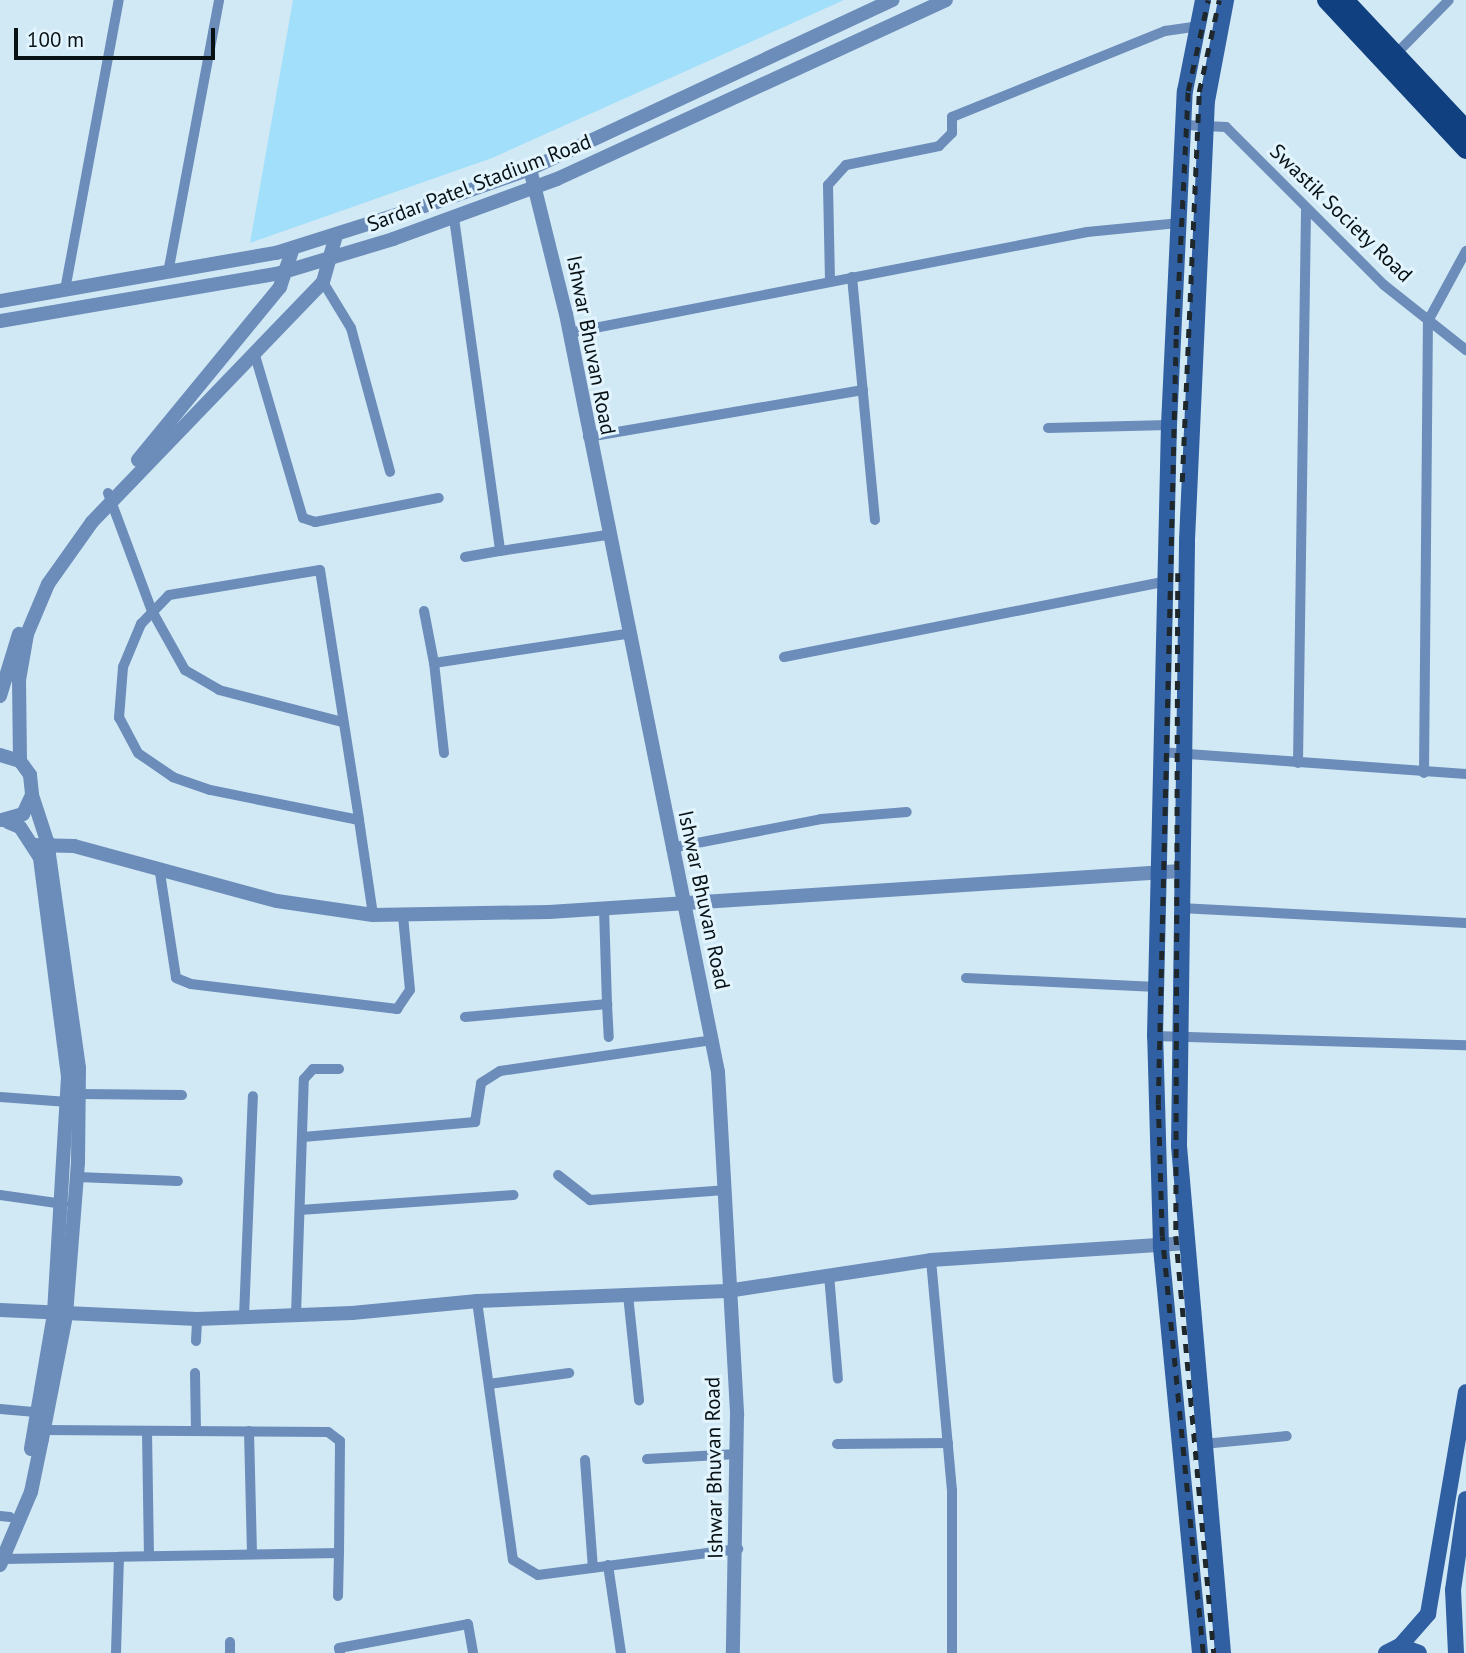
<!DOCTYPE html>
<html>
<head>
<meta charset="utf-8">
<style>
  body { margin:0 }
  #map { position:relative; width:1466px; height:1653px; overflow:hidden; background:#d1e9f4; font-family:"PT Sans",sans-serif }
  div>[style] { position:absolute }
  .green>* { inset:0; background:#a1dffb }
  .minor>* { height:10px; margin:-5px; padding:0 5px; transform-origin:5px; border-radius:5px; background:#6c8cba }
  .tertiary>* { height:14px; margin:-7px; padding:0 7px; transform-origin:7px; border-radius:7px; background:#6c8cba }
  .secondary>* { height:16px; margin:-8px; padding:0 8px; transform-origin:8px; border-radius:8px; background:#305fa2 }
  .primary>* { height:18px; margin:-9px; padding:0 9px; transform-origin:9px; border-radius:9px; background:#114080 }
  .rail>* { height:4.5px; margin-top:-2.25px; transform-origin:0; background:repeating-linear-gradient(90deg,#1e282c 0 9px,transparent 0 18px) }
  span { translate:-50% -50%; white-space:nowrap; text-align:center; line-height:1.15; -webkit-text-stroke:6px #e2f5ff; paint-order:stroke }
  .street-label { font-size:21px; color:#081114 }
  .scale { position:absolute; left:14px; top:28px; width:201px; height:32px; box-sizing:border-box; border:4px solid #081114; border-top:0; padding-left:9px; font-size:21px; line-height:24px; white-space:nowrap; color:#081114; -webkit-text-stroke:5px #e2f5ff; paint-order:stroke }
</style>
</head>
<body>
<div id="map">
  <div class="green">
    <i style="clip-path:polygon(293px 0,844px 0,492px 158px,250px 243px)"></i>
  </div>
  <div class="minor">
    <i style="left:1394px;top:56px;width:78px;rotate:-45.5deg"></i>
    <i style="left:1184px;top:125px;width:42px;rotate:2.7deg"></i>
    <i style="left:1226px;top:127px;width:223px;rotate:45deg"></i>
    <i style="left:1384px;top:285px;width:105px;rotate:38.4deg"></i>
    <i style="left:454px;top:218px;width:336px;rotate:82.1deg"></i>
    <i style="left:500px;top:551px;width:108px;rotate:-8.5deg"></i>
    <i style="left:168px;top:273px;width:278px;rotate:-79.4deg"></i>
    <i style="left:852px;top:277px;width:244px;rotate:84.6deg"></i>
    <i style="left:830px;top:281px;width:96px;rotate:-91.2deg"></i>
    <i style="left:828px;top:185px;width:27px;rotate:-48deg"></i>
    <i style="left:846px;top:165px;width:95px;rotate:-11.5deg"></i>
    <i style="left:939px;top:146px;width:18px;rotate:-45deg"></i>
    <i style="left:952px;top:133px;width:16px;rotate:-90deg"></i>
    <i style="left:952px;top:117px;width:230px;rotate:-22deg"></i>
    <i style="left:1165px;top:31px;width:30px;rotate:-8deg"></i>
    <i style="left:323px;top:282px;width:54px;rotate:58.7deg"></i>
    <i style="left:351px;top:328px;width:149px;rotate:74.8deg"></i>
    <i style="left:65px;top:290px;width:295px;rotate:-79.5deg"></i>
    <i style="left:569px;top:333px;width:528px;rotate:-11.03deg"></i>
    <i style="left:1087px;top:232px;width:91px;rotate:-5.6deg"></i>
    <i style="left:254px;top:352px;width:173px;rotate:73.6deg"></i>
    <i style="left:303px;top:518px;width:13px;rotate:18deg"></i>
    <i style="left:315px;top:522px;width:126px;rotate:-11deg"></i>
    <i style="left:1048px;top:428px;width:121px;rotate:-1.4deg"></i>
    <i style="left:588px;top:437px;width:279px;rotate:-9.7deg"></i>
    <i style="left:108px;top:493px;width:126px;rotate:69.6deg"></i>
    <i style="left:152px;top:611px;width:68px;rotate:60.8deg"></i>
    <i style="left:185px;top:670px;width:39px;rotate:30deg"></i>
    <i style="left:219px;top:690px;width:128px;rotate:14.5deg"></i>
    <i style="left:465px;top:557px;width:36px;rotate:-10deg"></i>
    <i style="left:424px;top:611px;width:53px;rotate:79.1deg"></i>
    <i style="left:784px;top:657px;width:386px;rotate:-11.2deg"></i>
    <i style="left:1160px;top:752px;width:307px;rotate:4.1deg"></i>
    <i style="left:444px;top:753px;width:91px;rotate:-96.3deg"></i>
    <i style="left:434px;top:663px;width:194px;rotate:-8.6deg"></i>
    <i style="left:1298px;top:763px;width:552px;rotate:-89.17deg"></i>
    <i style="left:1424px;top:773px;width:452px;rotate:-89.5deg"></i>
    <i style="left:1428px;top:321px;width:80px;rotate:-61.5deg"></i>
    <i style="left:359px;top:820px;width:152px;rotate:-168.6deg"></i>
    <i style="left:210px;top:790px;width:39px;rotate:-161deg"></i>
    <i style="left:173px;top:777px;width:42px;rotate:-145.6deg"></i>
    <i style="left:138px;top:753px;width:40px;rotate:-118deg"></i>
    <i style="left:119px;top:718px;width:51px;rotate:-85.5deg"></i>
    <i style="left:123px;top:667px;width:47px;rotate:-67.3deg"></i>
    <i style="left:141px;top:624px;width:40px;rotate:-46deg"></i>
    <i style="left:169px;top:595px;width:153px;rotate:-9.4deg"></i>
    <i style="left:320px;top:570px;width:253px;rotate:81.1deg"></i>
    <i style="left:359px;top:820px;width:96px;rotate:81.6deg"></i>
    <i style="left:671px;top:848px;width:153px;rotate:-10.9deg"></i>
    <i style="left:821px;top:819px;width:86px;rotate:-4.7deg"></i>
    <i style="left:160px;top:873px;width:106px;rotate:81.3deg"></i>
    <i style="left:176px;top:978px;width:16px;rotate:22deg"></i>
    <i style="left:191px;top:984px;width:208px;rotate:6.9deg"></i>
    <i style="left:397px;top:1009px;width:23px;rotate:-56deg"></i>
    <i style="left:410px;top:990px;width:74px;rotate:-95.4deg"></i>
    <i style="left:1180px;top:908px;width:286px;rotate:3deg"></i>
    <i style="left:966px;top:978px;width:191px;rotate:2.7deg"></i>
    <i style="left:607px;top:1004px;width:33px;rotate:87deg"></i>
    <i style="left:465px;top:1017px;width:143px;rotate:-5.2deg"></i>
    <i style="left:607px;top:1004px;width:96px;rotate:-91.8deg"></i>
    <i style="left:1155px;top:1036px;width:311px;rotate:1.7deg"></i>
    <i style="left:79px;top:1094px;width:103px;rotate:0.6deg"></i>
    <i style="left:0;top:1097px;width:68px;rotate:4.2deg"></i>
    <i style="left:303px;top:1137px;width:173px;rotate:-5deg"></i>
    <i style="left:475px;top:1122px;width:39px;rotate:-81deg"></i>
    <i style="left:481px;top:1083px;width:22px;rotate:-32deg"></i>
    <i style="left:500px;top:1071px;width:214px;rotate:-8.3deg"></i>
    <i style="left:558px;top:1175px;width:41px;rotate:38deg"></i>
    <i style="left:590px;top:1200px;width:135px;rotate:-4.2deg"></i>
    <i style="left:77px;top:1177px;width:101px;rotate:2.3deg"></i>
    <i style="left:0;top:1195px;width:64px;rotate:8.1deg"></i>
    <i style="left:300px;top:1210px;width:214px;rotate:-4deg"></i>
    <i style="left:931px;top:1260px;width:231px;rotate:84.8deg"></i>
    <i style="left:952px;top:1490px;width:163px;rotate:90deg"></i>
    <i style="left:829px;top:1275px;width:104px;rotate:85.1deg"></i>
    <i style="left:628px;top:1295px;width:106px;rotate:84deg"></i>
    <i style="left:477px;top:1301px;width:261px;rotate:82.1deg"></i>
    <i style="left:513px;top:1560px;width:29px;rotate:31deg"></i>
    <i style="left:538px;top:1575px;width:202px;rotate:-7.4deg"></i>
    <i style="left:296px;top:1315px;width:236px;rotate:-88.1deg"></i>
    <i style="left:304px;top:1079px;width:13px;rotate:-48deg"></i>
    <i style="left:313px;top:1069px;width:26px"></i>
    <i style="left:244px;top:1317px;width:221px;rotate:-87.7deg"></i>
    <i style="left:196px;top:1341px;width:22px;rotate:-87deg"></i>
    <i style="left:195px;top:1373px;width:58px;rotate:89deg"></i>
    <i style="left:489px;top:1384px;width:81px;rotate:-7.8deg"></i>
    <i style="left:0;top:1409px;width:36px;rotate:5deg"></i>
    <i style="left:44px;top:1430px;width:284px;rotate:0.4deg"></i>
    <i style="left:328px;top:1432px;width:15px;rotate:37deg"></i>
    <i style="left:340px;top:1441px;width:112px;rotate:90.5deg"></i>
    <i style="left:339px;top:1553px;width:220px;rotate:179deg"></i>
    <i style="left:147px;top:1431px;width:125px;rotate:89.1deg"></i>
    <i style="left:249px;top:1431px;width:123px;rotate:88.6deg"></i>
    <i style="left:837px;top:1444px;width:111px;rotate:-0.5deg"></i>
    <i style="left:1203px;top:1444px;width:84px;rotate:-5.4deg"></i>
    <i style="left:647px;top:1459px;width:90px;rotate:-3.2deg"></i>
    <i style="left:585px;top:1460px;width:108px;rotate:85.8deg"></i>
    <i style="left:0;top:1516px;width:10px;rotate:6deg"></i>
    <i style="left:4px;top:1559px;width:115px;rotate:-1deg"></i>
    <i style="left:119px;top:1557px;width:96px;rotate:91.8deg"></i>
    <i style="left:608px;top:1565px;width:89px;rotate:81.6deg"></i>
    <i style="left:338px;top:1596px;width:43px;rotate:-88.7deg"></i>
    <i style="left:230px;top:1642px;width:11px;rotate:90deg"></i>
    <i style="left:340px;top:1653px;width:5px;rotate:-101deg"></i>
    <i style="left:339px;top:1648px;width:131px;rotate:-10.5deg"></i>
    <i style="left:468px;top:1624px;width:29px;rotate:80deg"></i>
  </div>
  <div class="tertiary">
    <i style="left:530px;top:169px;width:149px;rotate:76.1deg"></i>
    <i style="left:566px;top:314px;width:773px;rotate:78.66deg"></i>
    <i style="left:718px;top:1072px;width:344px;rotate:86.8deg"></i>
    <i style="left:737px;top:1415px;width:238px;rotate:91deg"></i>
    <i style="left:0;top:301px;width:280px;rotate:-9.9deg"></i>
    <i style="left:276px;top:253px;width:166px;rotate:-17.6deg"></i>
    <i style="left:434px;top:203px;width:102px;rotate:-19.5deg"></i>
    <i style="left:530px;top:169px;width:400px;rotate:-25deg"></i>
    <i style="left:0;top:321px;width:284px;rotate:-9.7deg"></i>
    <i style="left:280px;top:273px;width:118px;rotate:-16.7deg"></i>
    <i style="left:393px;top:239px;width:175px;rotate:-20.1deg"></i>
    <i style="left:557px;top:179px;width:428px;rotate:-24.7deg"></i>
    <i style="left:138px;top:460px;width:224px;rotate:-50.6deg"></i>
    <i style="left:280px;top:287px;width:41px;rotate:-71.6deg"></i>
    <i style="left:0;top:696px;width:65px;rotate:-73deg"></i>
    <i style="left:0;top:755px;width:21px;rotate:17deg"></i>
    <i style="left:20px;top:761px;width:17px;rotate:54deg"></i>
    <i style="left:30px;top:775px;width:20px;rotate:84deg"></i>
    <i style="left:32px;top:795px;width:21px;rotate:115deg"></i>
    <i style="left:23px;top:814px;width:22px;rotate:164deg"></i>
    <i style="left:20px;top:761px;width:81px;rotate:-90.7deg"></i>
    <i style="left:19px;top:680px;width:47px;rotate:-80.1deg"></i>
    <i style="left:27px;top:634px;width:54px;rotate:-67.2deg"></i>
    <i style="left:48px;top:584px;width:76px;rotate:-54.6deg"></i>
    <i style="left:92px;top:522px;width:333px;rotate:-46.1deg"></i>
    <i style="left:323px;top:282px;width:49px;rotate:-74.5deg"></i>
    <i style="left:8px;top:822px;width:13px;rotate:23deg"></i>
    <i style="left:20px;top:827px;width:37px;rotate:57deg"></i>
    <i style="left:40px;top:858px;width:221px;rotate:82.7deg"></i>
    <i style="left:68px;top:1077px;width:237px;rotate:93.4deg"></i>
    <i style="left:54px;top:1314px;width:137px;rotate:99.7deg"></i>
    <i style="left:34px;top:845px;width:40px;rotate:1.4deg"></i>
    <i style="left:74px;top:846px;width:210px;rotate:15.2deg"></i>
    <i style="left:277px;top:901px;width:97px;rotate:8.3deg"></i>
    <i style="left:373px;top:915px;width:176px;rotate:-1deg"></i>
    <i style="left:549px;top:912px;width:633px;rotate:-3.71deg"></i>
    <i style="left:0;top:1310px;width:197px;rotate:2.6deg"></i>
    <i style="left:197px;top:1319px;width:155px;rotate:-2.2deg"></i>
    <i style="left:352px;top:1313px;width:126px;rotate:-5.5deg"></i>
    <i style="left:477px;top:1301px;width:250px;rotate:-2.3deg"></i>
    <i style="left:727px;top:1291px;width:206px;rotate:-8.6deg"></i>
    <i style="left:931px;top:1260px;width:254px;rotate:-3.8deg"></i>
    <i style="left:0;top:1565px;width:79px;rotate:-67deg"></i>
    <i style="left:31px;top:1492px;width:54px;rotate:-78.3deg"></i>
    <i style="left:42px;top:1439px;width:126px;rotate:-79deg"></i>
    <i style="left:66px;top:1315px;width:153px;rotate:-85.5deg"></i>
    <i style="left:78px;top:1162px;width:94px;rotate:-89.4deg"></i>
    <i style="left:79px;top:1068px;width:229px;rotate:-98deg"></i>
    <i style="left:47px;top:841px;width:48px;rotate:-108.1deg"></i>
  </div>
  <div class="secondary">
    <i style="left:1400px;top:1646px;width:43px;rotate:-48.8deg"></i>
    <i style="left:1428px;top:1614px;width:225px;rotate:-80.3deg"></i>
    <i style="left:1200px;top:1653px;width:410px;rotate:-95.5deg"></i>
    <i style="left:1161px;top:1245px;width:209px;rotate:-91.6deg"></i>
    <i style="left:1155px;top:1036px;width:611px;rotate:-88.69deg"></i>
    <i style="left:1169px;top:425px;width:334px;rotate:-87.3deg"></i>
    <i style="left:1185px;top:91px;width:93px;rotate:-78.8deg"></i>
    <i style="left:1223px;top:1653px;width:509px;rotate:-94.96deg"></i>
    <i style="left:1179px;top:1146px;width:606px;rotate:-89.24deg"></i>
    <i style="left:1187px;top:540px;width:439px;rotate:-87.4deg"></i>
    <i style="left:1207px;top:101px;width:103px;rotate:-79.3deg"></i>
    <i style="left:1386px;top:1653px;width:16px;rotate:-27deg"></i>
    <i style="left:1400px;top:1646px;width:20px;rotate:20deg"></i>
    <i style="left:1456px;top:1653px;width:63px;rotate:-92.7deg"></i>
    <i style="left:1453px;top:1590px;width:92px;rotate:-81.9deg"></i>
  </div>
  <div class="primary">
    <i style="left:1326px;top:0;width:205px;rotate:47deg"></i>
    <i style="left:1345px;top:0;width:177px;rotate:46.8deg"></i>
  </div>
  <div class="rail">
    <i style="left:1182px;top:482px;width:390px;rotate:-87.5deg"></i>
    <i style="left:1199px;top:92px;width:94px;rotate:-77.7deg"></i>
    <i style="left:1178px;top:573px;width:663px;rotate:90.17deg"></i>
    <i style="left:1176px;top:1236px;width:419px;rotate:84.8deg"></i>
    <i style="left:1203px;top:1653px;width:419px;rotate:-95.6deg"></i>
    <i style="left:1162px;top:1236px;width:132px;rotate:-91.7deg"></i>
    <i style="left:1158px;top:1104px;width:769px;rotate:-88.66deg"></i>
    <i style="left:1176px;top:335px;width:244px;rotate:-87.2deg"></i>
    <i style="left:1188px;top:91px;width:93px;rotate:-77.6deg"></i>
  </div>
  <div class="street-label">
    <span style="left:479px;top:183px;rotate:-21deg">Sardar Patel Stadium Road</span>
    <span style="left:1341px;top:213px;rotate:44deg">Swastik Society Road</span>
    <span style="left:591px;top:345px;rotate:79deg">Ishwar Bhuvan Road</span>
    <span style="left:704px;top:900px;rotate:78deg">Ishwar Bhuvan Road</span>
    <span style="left:714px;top:1468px;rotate:-91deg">Ishwar Bhuvan Road</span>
  </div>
  <div class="scale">100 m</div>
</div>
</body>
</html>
